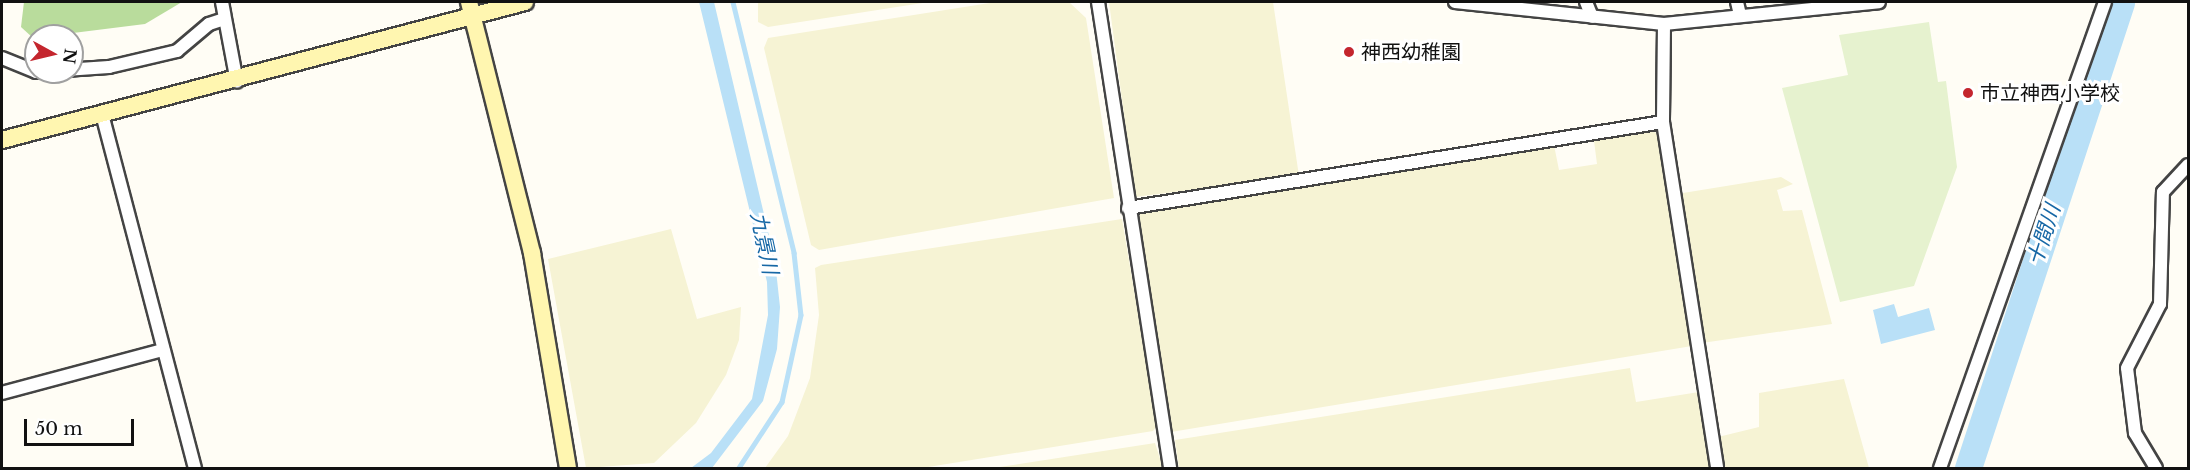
<!DOCTYPE html>
<html>
<head>
<meta charset="utf-8">
<style>
  body { margin:0 }
  #map { position:relative; width:2190px; height:470px; overflow:hidden; background:#fffdf5; font-family:"Libre Baskerville","Noto Sans JP",serif }
  div>[style] { position:absolute }
  .farmland>* { inset:0; background:#f6f3d4 }
  .forest>* { inset:0; background:#b9dc9c }
  .pitch>* { inset:0; background:#e6f2cf }
  .water>* { inset:0; background:#b9e0f7 }
  .stream>* { height:4.5px; margin:-2.25px; padding:0 2.25px; transform-origin:2.25px; border-radius:2.25px; background:#b9e0f7 }
  .river>* { height:27px; margin:-13.5px; padding:0 13.5px; transform-origin:13.5px; border-radius:13.5px; background:#b9e0f7 }
  .roads { filter:drop-shadow(2px 0 #444) drop-shadow(-2px 0 #444) drop-shadow(0 2px #444) drop-shadow(0 -2px #444) }
  .street>* { height:12px; margin:-6px; padding:0 6px; transform-origin:6px; border-radius:6px; background:#fff }
  .secondary>* { height:16px; margin:-8px; padding:0 8px; transform-origin:8px; border-radius:8px; background:#fff6b0 }
  .dots>* { width:16px; height:16px; translate:-50% -50%; box-sizing:border-box; border:3px solid #fff; border-radius:50% }
  span { translate:-50% -50%; white-space:nowrap; text-align:center; line-height:1.15; -webkit-text-stroke:6px #fff; paint-order:stroke }
  .poi-label { font-size:20px; color:#111 }
  .left { translate:0 -50%; text-align:left }
  .water-label { font-size:21px; color:#1768a6; font-style:italic }
  .frame { position:absolute; inset:0; border:3px solid #111; pointer-events:none }
  .north { position:absolute; left:24px; top:24px; width:60px; height:60px; box-sizing:border-box; background:#fff; border:2px solid #a0a0a0; border-radius:50%; rotate:98deg; font-size:16px; font-weight:700; line-height:24px; text-align:center; color:#111 }
  .north::after { content:''; display:block; margin:auto; width:21px; height:27px; background:#c4262e; clip-path:polygon(50% 0,100% 100%,50% 72%,0 100%) }
  .scale { position:absolute; left:24px; top:419px; width:110px; height:27px; box-sizing:border-box; border:3px solid #111; border-top:0; padding-left:8px; font-size:18px; line-height:21px; white-space:nowrap; color:#111; -webkit-text-stroke:4px #fff; paint-order:stroke }
</style>
</head>
<body>
<div id="map">
  <div class="farmland">
    <i style="clip-path:polygon(758px 2px,929px 2px,768px 27px,758px 22px)"></i>
    <i style="clip-path:polygon(996px 2px,1069px 2px,1086px 18px,1114px 198px,819px 250px,811px 245px,764px 48px,768px 38px)"></i>
    <i style="clip-path:polygon(1109px 2px,1273px 2px,1299px 176px,1135px 197px)"></i>
    <i style="clip-path:polygon(1651px 131px,1657px 133px,1692px 346px,1171px 432px,1135px 213px,1554px 145px,1559px 170px,1597px 164px,1594px 141px)"></i>
    <i style="clip-path:polygon(1781px 177px,1793px 184px,1777px 190px,1783px 211px,1802px 210px,1832px 324px,1702px 343px,1680px 199px,1683px 193px)"></i>
    <i style="clip-path:polygon(1122px 219px,1157px 426px,1153px 431px,922px 468px,765px 468px,788px 436px,810px 378px,819px 315px,815px 268px,821px 265px)"></i>
    <i style="clip-path:polygon(671px 229px,697px 319px,741px 307px,739px 340px,726px 375px,696px 423px,654px 463px,586px 468px,548px 259px)"></i>
    <i style="clip-path:polygon(1630px 368px,1636px 402px,1699px 392px,1711px 468px,1179px 468px,1175px 440px)"></i>
    <i style="clip-path:polygon(1844px 379px,1869px 468px,1723px 468px,1718px 437px,1759px 427px,1759px 393px)"></i>
    <i style="clip-path:polygon(1155px 443px,1163px 468px,993px 468px)"></i>
  </div>
  <div class="forest">
    <i style="clip-path:polygon(24px 2px,182px 2px,145px 24px,33px 38px,21px 27px)"></i>
  </div>
  <div class="pitch">
    <i style="clip-path:polygon(1929px 22px,1938px 82px,1946px 81px,1957px 167px,1914px 286px,1840px 302px,1782px 88px,1848px 75px,1839px 35px)"></i>
  </div>
  <div class="water">
    <i style="clip-path:polygon(699px 2px,714px 2px,775px 261px,780px 307px,777px 349px,763px 401px,712px 468px,691px 468px,711px 453px,752px 399px,768px 315px,767px 282px)"></i>
    <i style="clip-path:polygon(1894px 304px,1898px 317px,1929px 308px,1935px 330px,1881px 344px,1873px 310px)"></i>
  </div>
  <div class="stream">
    <i style="left:733px;top:2px;width:258px;rotate:76.3deg"></i>
    <i style="left:794px;top:253px;width:62px;rotate:83.6deg"></i>
    <i style="left:801px;top:315px;width:89px;rotate:102.3deg"></i>
    <i style="left:782px;top:402px;width:79px;rotate:123.1deg"></i>
  </div>
  <div class="river">
    <i style="left:1968px;top:468px;width:490px;rotate:-71.8deg"></i>
  </div>
  <div class="roads">
    <div class="street">
      <i style="left:222px;top:2px;width:81px;rotate:79.4deg"></i>
      <i style="left:1098px;top:2px;width:472px;rotate:81.2deg"></i>
      <i style="left:1455px;top:2px;width:210px;rotate:6deg"></i>
      <i style="left:1664px;top:24px;width:216px;rotate:-5.8deg"></i>
      <i style="left:1586px;top:2px;width:16px;rotate:68deg"></i>
      <i style="left:1737px;top:2px;width:13px;rotate:77deg"></i>
      <i style="left:1664px;top:24px;width:98px;rotate:90.6deg"></i>
      <i style="left:1663px;top:122px;width:350px;rotate:81.1deg"></i>
      <i style="left:2px;top:58px;width:37px;rotate:22deg"></i>
      <i style="left:36px;top:72px;width:73px;rotate:-3.9deg"></i>
      <i style="left:109px;top:67px;width:70px;rotate:-13.2deg"></i>
      <i style="left:177px;top:51px;width:42px;rotate:-40.2deg"></i>
      <i style="left:209px;top:24px;width:16px;rotate:-18deg"></i>
      <i style="left:102px;top:114px;width:366px;rotate:75.3deg"></i>
      <i style="left:1128px;top:208px;width:542px;rotate:-9.13deg"></i>
      <i style="left:2px;top:393px;width:167px;rotate:-15deg"></i>
      <i style="left:1940px;top:468px;width:494px;rotate:-70.5deg"></i>
      <i style="left:2156px;top:468px;width:41px;rotate:-121deg"></i>
      <i style="left:2135px;top:433px;width:65px;rotate:-97deg"></i>
      <i style="left:2127px;top:368px;width:72px;rotate:-62.7deg"></i>
      <i style="left:2160px;top:304px;width:112px;rotate:-88.5deg"></i>
      <i style="left:2163px;top:192px;width:37px;rotate:-47deg"></i>
    </div>
    <div class="secondary">
      <i style="left:469px;top:2px;width:259px;rotate:75.9deg"></i>
      <i style="left:532px;top:253px;width:218px;rotate:80.5deg"></i>
      <i style="left:2px;top:140px;width:541px;rotate:-14.78deg"></i>
    </div>
  </div>
  <div class="dots">
    <i style="left:1349px;top:52px;background:#c4262e"></i>
    <i style="left:1968px;top:93px;background:#c4262e"></i>
  </div>
  <div class="poi-label">
    <span class="left" style="left:1361px;top:52px">神西幼稚園</span>
    <span class="left" style="left:1980px;top:93px">市立神西小学校</span>
  </div>
  <div class="water-label">
    <span style="left:2044px;top:235px;rotate:-72deg">十間川</span>
    <span style="left:764px;top:243px;rotate:78deg">九景川</span>
  </div>
  <div class="frame"></div>
  <div class="north">N</div>
  <div class="scale">50 m</div>
</div>
</body>
</html>
